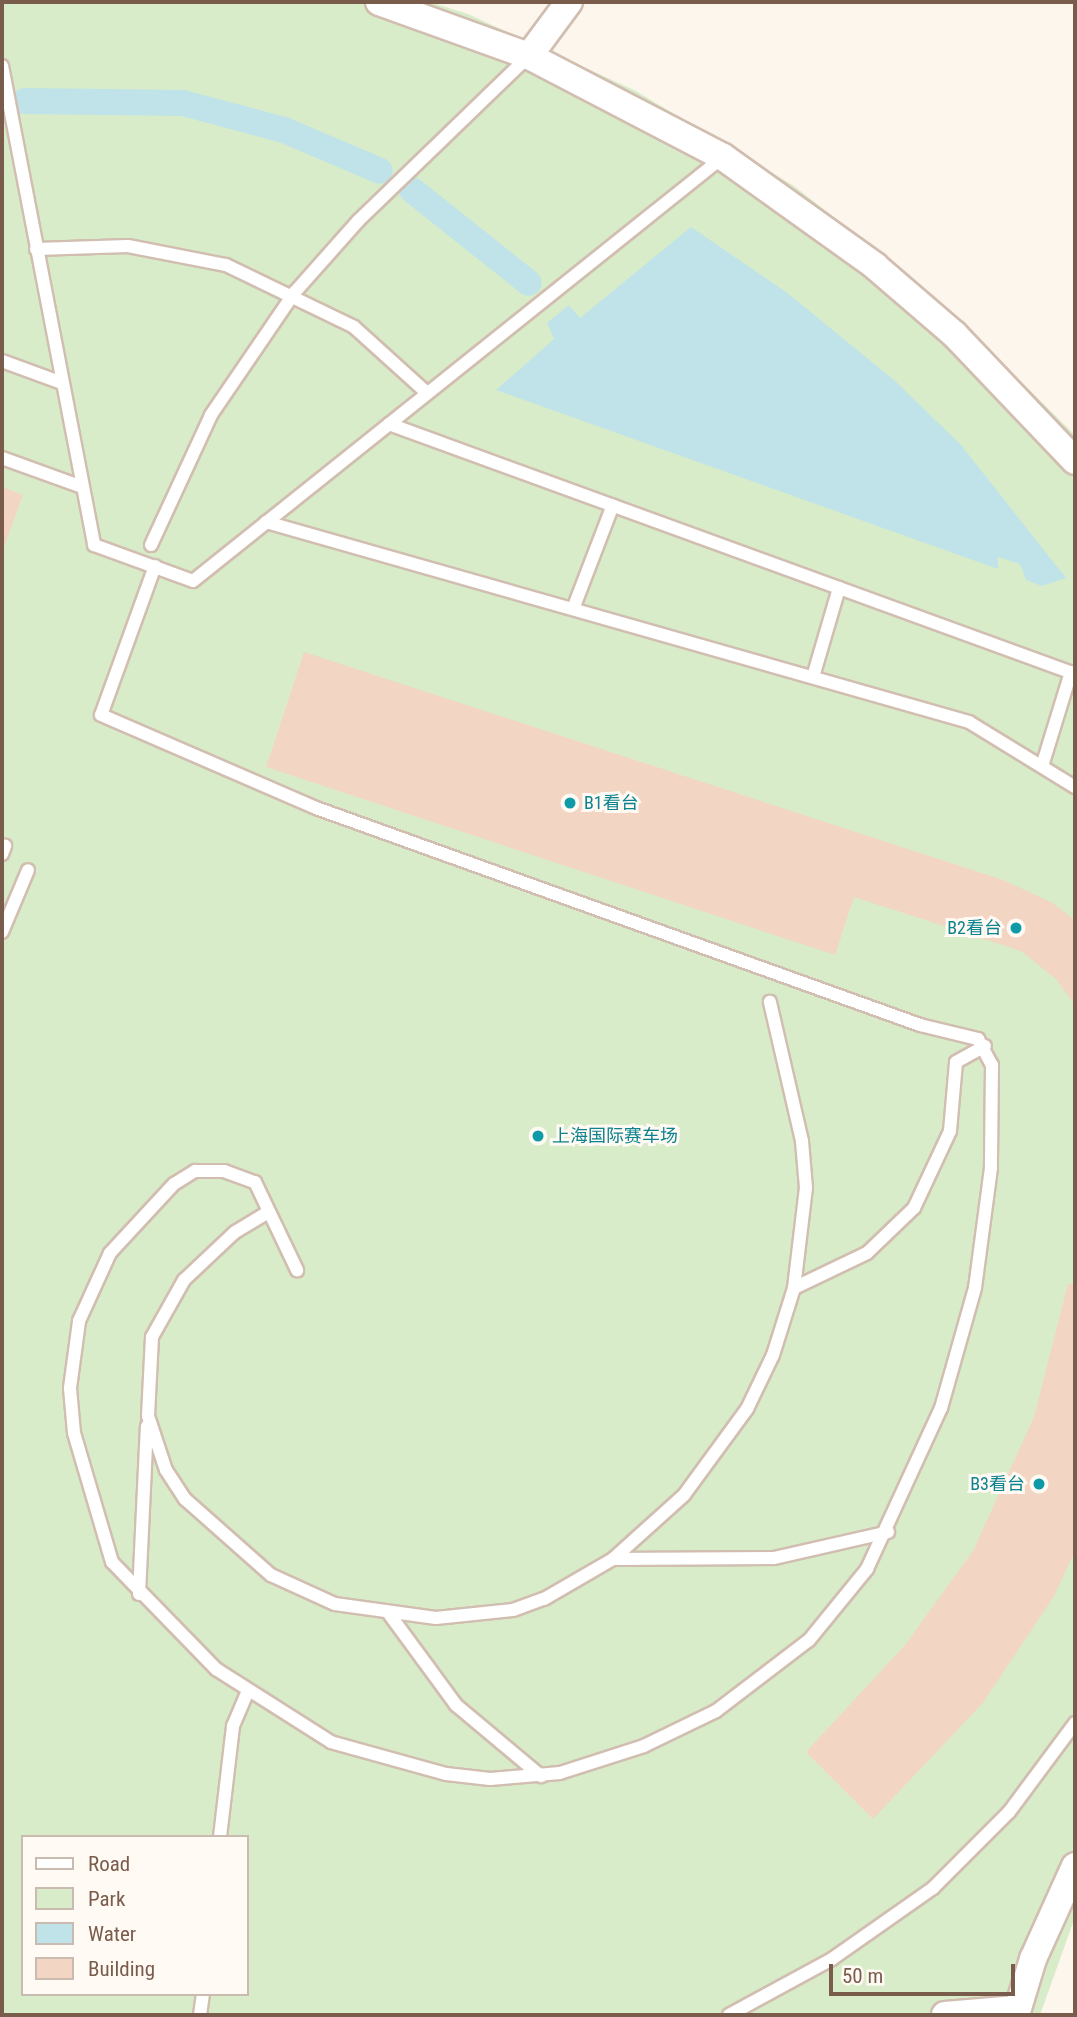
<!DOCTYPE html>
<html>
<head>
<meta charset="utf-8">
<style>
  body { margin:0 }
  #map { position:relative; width:1077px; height:2017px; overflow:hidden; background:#fdf6ec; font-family:"Roboto Condensed","Noto Sans SC",sans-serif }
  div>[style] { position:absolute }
  .green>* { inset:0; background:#d8ecc9 }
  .water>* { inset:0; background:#bfe3e8 }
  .canal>* { height:26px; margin:-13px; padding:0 13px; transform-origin:13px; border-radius:13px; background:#bfe3e8 }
  .building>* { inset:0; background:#f3d5c3 }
  .roads { filter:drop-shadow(2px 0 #d1beb0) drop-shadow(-2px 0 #d1beb0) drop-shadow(0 2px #d1beb0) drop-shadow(0 -2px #d1beb0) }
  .service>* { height:12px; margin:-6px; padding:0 6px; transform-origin:6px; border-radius:6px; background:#fff }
  .minor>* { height:26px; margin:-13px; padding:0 13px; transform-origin:13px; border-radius:13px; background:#fff }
  .dots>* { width:19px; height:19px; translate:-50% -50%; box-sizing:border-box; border:4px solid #fffaf3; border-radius:50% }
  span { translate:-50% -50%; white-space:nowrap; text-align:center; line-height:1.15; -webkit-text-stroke:6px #fffaf3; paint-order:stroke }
  .culture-label { font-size:18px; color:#0d838f }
  .left { translate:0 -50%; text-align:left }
  .right { translate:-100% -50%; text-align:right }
  .frame { position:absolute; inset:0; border:4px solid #7a5c4d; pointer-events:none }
  .legend { position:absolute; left:21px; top:1835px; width:228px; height:161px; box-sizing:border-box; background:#fffaf3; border:2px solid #cabbb1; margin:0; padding:9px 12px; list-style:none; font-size:21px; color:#7a5c4d }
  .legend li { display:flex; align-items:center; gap:14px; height:35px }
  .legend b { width:35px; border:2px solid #cabbb1 }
  .scale { position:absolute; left:829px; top:1964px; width:186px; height:32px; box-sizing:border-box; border:4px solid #7a5c4d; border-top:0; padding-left:9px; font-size:21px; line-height:24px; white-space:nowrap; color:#7a5c4d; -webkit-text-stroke:5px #fffaf3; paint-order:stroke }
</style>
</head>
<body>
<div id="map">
  <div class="green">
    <i style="clip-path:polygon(evenodd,2px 2px,430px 2px,468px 14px,636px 91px,794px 186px,934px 296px,1075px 435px,1075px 1917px,1040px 2015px,2px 2015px,2px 2px,23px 1837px,247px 1837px,247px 1994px,23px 1994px,23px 1837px)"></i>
  </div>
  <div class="water">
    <i style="clip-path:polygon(691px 227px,786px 292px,894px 380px,961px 445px,1066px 578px,1042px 586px,1026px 580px,1020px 564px,998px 557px,998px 569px,496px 390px,554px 339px,547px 323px,569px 305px,580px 318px)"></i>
  </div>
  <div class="canal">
    <i style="left:25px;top:101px;width:158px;rotate:0.7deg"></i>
    <i style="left:183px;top:103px;width:105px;rotate:15deg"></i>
    <i style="left:284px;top:130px;width:104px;rotate:23.1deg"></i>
    <i style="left:412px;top:190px;width:149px;rotate:38.5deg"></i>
  </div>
  <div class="building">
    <i style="clip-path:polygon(2px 487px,23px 495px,4px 547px,2px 547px)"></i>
    <i style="clip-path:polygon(304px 652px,1003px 880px,1051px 902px,1075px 920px,1075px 1005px,1056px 979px,1021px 951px,854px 897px,835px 955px,266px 767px)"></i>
    <i style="clip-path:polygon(1068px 1284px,1075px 1284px,1075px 1551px,1054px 1596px,982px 1704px,873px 1819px,806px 1752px,905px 1645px,973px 1551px,1034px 1417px)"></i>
  </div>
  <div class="roads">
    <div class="service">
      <i style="left:2px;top:66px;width:488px;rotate:79.1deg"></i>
      <i style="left:94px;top:545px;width:105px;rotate:20deg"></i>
      <i style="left:193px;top:581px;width:679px;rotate:-38.66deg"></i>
      <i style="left:36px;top:249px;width:92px;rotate:-1.9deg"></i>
      <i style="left:128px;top:246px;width:100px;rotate:11deg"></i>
      <i style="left:226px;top:265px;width:142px;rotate:25.8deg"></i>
      <i style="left:354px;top:327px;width:98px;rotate:42.1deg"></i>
      <i style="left:2px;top:361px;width:64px;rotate:20.1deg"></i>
      <i style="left:389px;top:424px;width:730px;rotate:20.02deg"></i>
      <i style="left:2px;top:458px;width:85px;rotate:19.9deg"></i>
      <i style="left:266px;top:522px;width:731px;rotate:15.88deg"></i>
      <i style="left:969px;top:722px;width:124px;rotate:31.5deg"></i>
      <i style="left:151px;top:545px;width:143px;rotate:-65.2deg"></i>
      <i style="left:211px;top:415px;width:149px;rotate:-55.7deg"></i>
      <i style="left:295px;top:292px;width:95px;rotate:-48.4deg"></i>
      <i style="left:358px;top:221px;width:238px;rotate:-44deg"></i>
      <i style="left:155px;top:566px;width:158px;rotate:109.9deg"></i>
      <i style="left:101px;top:715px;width:234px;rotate:23.4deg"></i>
      <i style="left:316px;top:808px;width:642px;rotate:19.76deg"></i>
      <i style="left:920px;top:1025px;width:60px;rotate:13.6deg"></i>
      <i style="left:978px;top:1039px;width:30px;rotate:62deg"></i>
      <i style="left:992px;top:1065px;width:103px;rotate:90.6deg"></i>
      <i style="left:991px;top:1168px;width:121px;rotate:97.6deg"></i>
      <i style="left:975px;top:1288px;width:125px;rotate:105.8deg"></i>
      <i style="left:941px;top:1408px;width:177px;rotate:114.7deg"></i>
      <i style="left:867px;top:1569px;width:92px;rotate:129.2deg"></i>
      <i style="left:809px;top:1640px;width:117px;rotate:142.6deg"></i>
      <i style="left:716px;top:1711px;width:80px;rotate:154.1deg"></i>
      <i style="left:644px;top:1746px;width:88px;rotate:162.2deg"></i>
      <i style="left:560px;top:1773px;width:70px;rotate:175.1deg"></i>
      <i style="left:490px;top:1779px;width:44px;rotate:-173.5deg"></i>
      <i style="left:446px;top:1774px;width:119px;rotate:-164.5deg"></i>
      <i style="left:331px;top:1742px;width:136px;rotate:-147.6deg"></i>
      <i style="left:216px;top:1669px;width:149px;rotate:-134.2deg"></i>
      <i style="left:112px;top:1562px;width:134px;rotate:-106.4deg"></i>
      <i style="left:74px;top:1433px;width:45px;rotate:-95.1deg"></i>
      <i style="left:70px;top:1388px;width:68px;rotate:-82.3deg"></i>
      <i style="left:79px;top:1321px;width:75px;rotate:-65.5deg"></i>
      <i style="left:110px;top:1253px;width:94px;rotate:-47.2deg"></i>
      <i style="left:174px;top:1184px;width:25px;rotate:-32deg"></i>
      <i style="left:195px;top:1171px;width:29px"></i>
      <i style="left:224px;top:1171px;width:33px;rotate:20deg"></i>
      <i style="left:255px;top:1182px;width:98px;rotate:64.5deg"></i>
      <i style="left:573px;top:609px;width:111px;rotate:-69deg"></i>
      <i style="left:813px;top:677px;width:93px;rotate:-73.7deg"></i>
      <i style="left:1043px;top:763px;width:95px;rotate:-72.9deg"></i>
      <i style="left:2px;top:854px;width:9px;rotate:-69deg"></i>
      <i style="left:2px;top:932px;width:67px;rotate:-67.2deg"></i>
      <i style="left:265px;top:1214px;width:35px;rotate:149deg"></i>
      <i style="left:235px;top:1232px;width:70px;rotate:136.7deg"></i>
      <i style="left:184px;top:1280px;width:65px;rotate:119.3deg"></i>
      <i style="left:152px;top:1337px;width:79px;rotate:92.9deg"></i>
      <i style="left:148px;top:1416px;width:57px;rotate:71.6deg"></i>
      <i style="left:166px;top:1470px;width:35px;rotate:57deg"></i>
      <i style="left:185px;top:1499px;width:115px;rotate:41.5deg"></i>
      <i style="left:271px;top:1575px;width:70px;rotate:24.4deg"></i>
      <i style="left:335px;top:1604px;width:102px;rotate:7.9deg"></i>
      <i style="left:436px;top:1618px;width:77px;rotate:-5.9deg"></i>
      <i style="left:513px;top:1610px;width:33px;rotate:-20deg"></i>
      <i style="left:544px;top:1599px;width:80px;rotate:-30.1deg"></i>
      <i style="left:613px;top:1559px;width:96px;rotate:-42deg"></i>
      <i style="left:684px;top:1495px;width:107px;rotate:-53.8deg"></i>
      <i style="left:747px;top:1409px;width:60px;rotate:-64.3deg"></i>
      <i style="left:773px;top:1355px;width:70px;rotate:-72.6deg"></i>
      <i style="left:794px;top:1288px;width:101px;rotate:-83.2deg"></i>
      <i style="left:806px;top:1188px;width:47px;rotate:-94.9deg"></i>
      <i style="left:802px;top:1141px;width:143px;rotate:-103deg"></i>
      <i style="left:794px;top:1288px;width:81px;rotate:-25.6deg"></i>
      <i style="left:867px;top:1253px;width:65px;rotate:-43.8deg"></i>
      <i style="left:914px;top:1208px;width:85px;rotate:-64.9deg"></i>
      <i style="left:950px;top:1131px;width:69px;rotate:-85deg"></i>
      <i style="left:956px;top:1062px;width:33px;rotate:-29deg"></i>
      <i style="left:613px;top:1559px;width:161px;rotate:-0.4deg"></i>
      <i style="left:774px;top:1558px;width:117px;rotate:-12.8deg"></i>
      <i style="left:139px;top:1594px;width:168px;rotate:-87.3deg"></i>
      <i style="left:390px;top:1615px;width:112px;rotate:53.7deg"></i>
      <i style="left:456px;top:1705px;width:111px;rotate:39.9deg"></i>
      <i style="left:220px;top:1837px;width:112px;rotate:-83.3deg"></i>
      <i style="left:233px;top:1726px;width:36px;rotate:-67deg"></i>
      <i style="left:200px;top:2015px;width:21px;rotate:-82deg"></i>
      <i style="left:729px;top:2015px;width:117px;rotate:-28.5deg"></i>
      <i style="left:832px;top:1959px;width:123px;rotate:-35.1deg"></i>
      <i style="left:933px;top:1888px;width:107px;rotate:-45deg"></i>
      <i style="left:1009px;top:1812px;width:111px;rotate:-53.4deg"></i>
    </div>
    <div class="minor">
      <i style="left:379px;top:2px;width:159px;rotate:19.8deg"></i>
      <i style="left:529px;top:56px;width:219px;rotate:27.5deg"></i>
      <i style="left:723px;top:157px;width:187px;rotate:35.6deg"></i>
      <i style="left:875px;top:266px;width:104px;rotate:40.7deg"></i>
      <i style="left:954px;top:334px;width:175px;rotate:46.4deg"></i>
      <i style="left:529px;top:56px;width:67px;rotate:-53.5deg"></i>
      <i style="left:945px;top:2015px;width:72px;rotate:-4.8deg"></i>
      <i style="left:1016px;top:2015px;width:59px;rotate:-73.1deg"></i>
      <i style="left:1033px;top:1959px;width:102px;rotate:-65.7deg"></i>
    </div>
  </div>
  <div class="dots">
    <i style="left:570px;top:803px;background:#0f9aa8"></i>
    <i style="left:1016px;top:928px;background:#0f9aa8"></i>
    <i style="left:538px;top:1136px;background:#0f9aa8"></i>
    <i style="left:1039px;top:1484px;background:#0f9aa8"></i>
  </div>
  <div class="culture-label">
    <span class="left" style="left:584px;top:803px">B1看台</span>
    <span class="right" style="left:1002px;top:928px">B2看台</span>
    <span class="left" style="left:552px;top:1136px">上海国际赛车场</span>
    <span class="right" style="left:1025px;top:1484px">B3看台</span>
  </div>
  <div class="frame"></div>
  <ul class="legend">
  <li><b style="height:9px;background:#fff"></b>Road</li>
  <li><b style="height:19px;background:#d8ecc9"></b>Park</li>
  <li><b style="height:19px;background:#bfe3e8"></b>Water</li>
  <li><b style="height:19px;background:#f3d5c3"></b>Building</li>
  </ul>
  <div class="scale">50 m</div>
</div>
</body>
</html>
